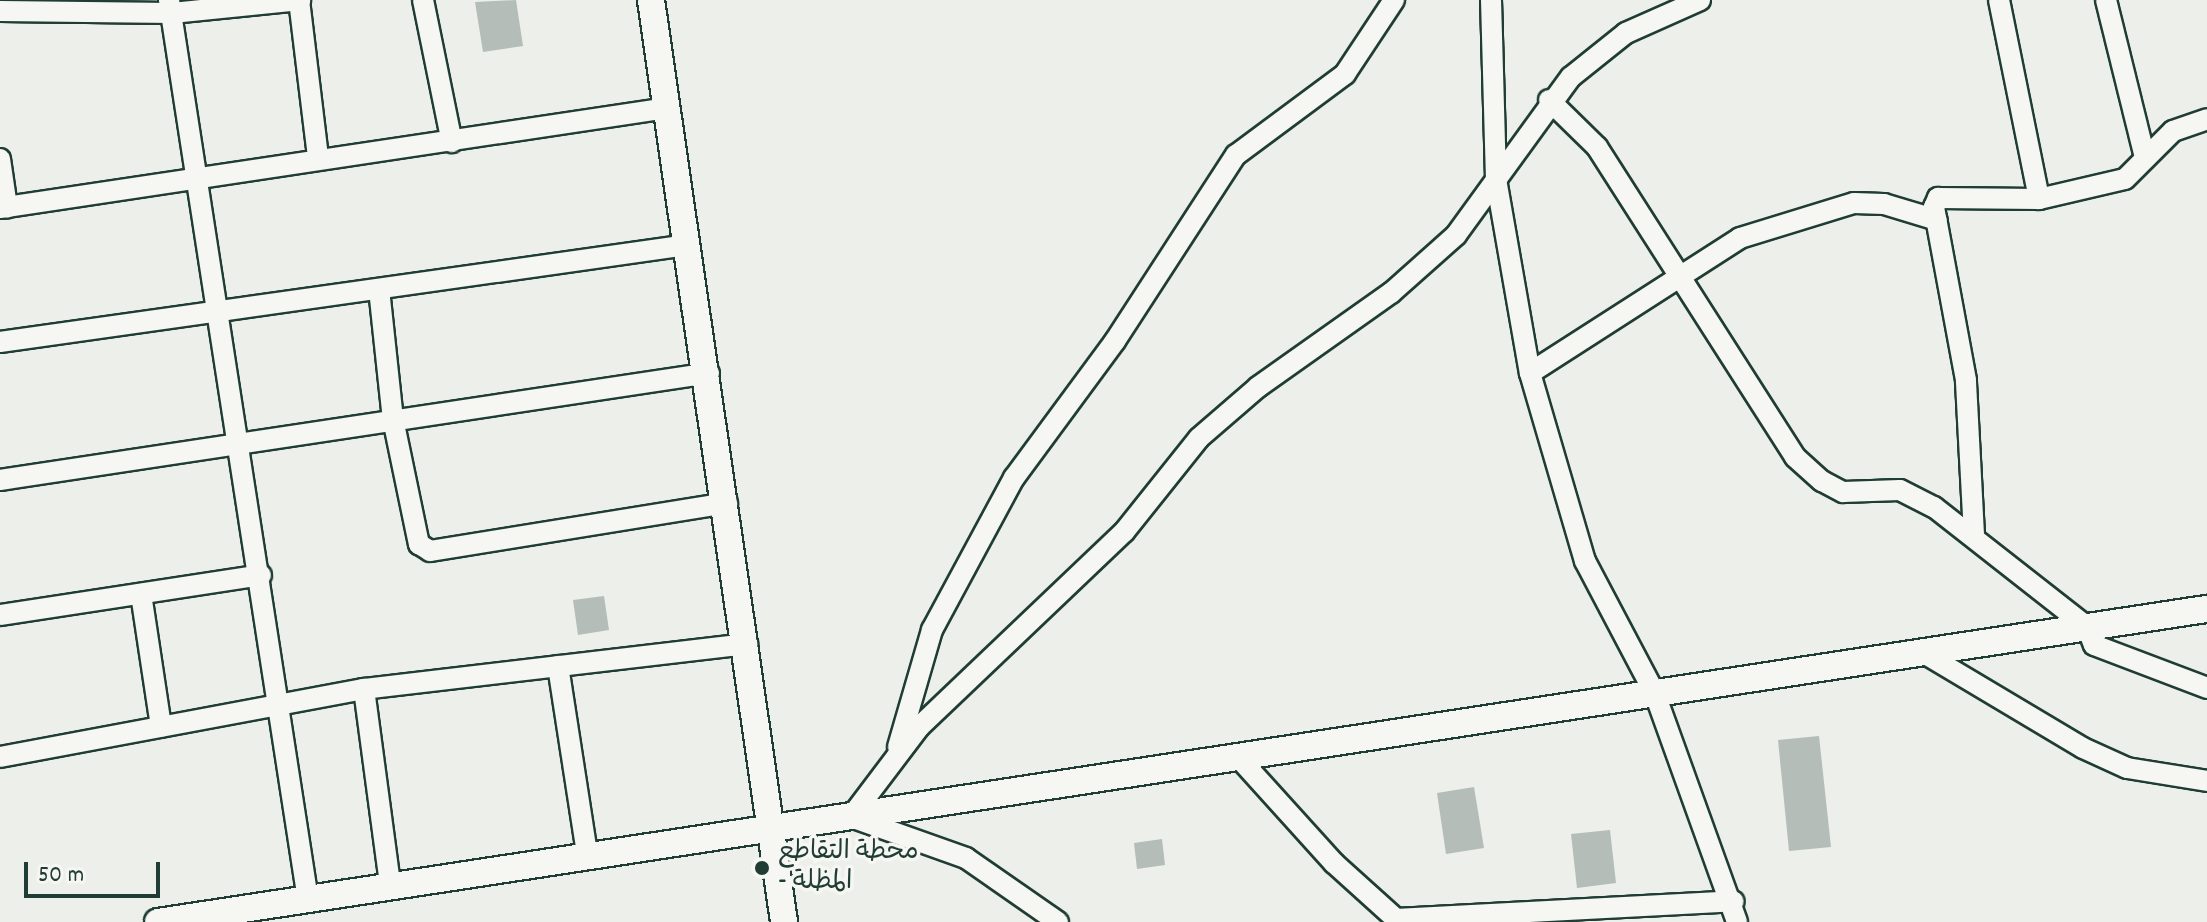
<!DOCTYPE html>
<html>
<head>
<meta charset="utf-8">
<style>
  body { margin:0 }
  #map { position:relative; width:2207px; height:922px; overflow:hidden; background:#edefea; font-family:Dekko,"Playpen Sans Arabic",sans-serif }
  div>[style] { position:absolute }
  .building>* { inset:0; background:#b4bdb8 }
  .roads { filter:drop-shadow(2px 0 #1f3d34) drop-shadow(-2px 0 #1f3d34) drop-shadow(0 2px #1f3d34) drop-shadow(0 -2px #1f3d34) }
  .minor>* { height:20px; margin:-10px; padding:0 10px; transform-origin:10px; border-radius:10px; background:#f6f6f2 }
  .tertiary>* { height:26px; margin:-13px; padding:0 13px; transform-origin:13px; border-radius:13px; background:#f6f6f2 }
  .dots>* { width:22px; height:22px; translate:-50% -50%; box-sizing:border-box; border:4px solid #f6f6f2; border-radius:50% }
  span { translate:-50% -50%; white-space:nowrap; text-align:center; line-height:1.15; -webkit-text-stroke:7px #f6f6f2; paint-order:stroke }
  .poi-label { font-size:26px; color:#1f3d34 }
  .left { translate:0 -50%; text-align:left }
  .scale { position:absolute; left:24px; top:862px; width:136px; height:36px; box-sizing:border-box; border:4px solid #1f3d34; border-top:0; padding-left:10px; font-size:24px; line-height:28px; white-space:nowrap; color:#1f3d34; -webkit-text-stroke:6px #f6f6f2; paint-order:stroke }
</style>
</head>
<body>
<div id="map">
  <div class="building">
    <i style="clip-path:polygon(516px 0,523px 46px,483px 52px,475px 2px)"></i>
    <i style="clip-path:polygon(604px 596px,609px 630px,578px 635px,573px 600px)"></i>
    <i style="clip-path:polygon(1819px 736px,1831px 847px,1789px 851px,1778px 740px)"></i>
    <i style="clip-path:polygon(1474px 787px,1484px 848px,1446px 854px,1437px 793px)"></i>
    <i style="clip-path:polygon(1610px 830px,1616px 883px,1577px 888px,1571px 834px)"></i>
    <i style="clip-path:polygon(1162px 839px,1165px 865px,1137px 869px,1134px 843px)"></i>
  </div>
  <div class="roads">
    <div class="minor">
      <i style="left:169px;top:0;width:911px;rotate:81.22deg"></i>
      <i style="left:299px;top:0;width:157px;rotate:83.1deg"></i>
      <i style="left:423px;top:0;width:145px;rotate:78.5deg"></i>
      <i style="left:1491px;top:0;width:179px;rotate:88.4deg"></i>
      <i style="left:1496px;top:179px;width:197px;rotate:80.1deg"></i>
      <i style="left:1530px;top:373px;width:196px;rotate:73.7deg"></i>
      <i style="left:1585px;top:561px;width:150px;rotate:62.2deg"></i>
      <i style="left:1655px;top:694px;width:242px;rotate:70.2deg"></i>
      <i style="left:1999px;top:0;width:203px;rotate:78.6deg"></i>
      <i style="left:2106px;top:0;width:159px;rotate:76.1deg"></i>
      <i style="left:0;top:11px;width:172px;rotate:0.7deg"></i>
      <i style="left:172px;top:13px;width:129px;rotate:-5.8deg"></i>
      <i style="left:1549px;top:100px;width:67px;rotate:44.4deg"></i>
      <i style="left:1597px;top:147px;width:368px;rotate:57.4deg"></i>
      <i style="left:1795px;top:457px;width:36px;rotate:42deg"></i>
      <i style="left:1822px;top:481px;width:24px;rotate:28deg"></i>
      <i style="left:1843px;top:492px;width:57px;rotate:-2deg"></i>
      <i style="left:1900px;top:490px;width:38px;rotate:27deg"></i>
      <i style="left:1934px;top:507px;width:194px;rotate:38.1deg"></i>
      <i style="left:2087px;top:627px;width:19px;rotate:69deg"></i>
      <i style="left:2094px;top:645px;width:121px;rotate:20.8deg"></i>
      <i style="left:0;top:159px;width:49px;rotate:81.7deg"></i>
      <i style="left:0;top:208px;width:674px;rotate:-8.53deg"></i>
      <i style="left:379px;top:289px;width:131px;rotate:83.9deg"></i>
      <i style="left:393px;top:419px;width:128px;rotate:78.3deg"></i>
      <i style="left:419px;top:544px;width:13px;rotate:32deg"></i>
      <i style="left:430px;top:551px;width:301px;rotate:-9.2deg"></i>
      <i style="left:0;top:342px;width:695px;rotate:-8.03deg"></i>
      <i style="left:1530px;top:373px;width:250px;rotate:-32.7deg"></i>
      <i style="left:1740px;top:238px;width:119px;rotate:-17.1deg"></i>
      <i style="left:1854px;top:203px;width:30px;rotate:2deg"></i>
      <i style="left:1884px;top:204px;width:55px;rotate:16.8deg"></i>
      <i style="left:0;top:480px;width:717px;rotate:-8.58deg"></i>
      <i style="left:1974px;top:535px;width:155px;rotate:-93deg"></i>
      <i style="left:1966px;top:380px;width:176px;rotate:-100.5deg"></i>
      <i style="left:1934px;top:207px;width:10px;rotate:-66deg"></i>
      <i style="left:1938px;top:198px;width:101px;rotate:0.6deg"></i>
      <i style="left:2039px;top:199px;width:88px;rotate:-13.1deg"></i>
      <i style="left:2125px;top:179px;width:68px;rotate:-45deg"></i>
      <i style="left:2173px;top:131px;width:36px;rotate:-19deg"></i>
      <i style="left:141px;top:594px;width:134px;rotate:81.4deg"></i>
      <i style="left:0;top:615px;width:264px;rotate:-8.7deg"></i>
      <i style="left:1922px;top:652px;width:187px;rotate:30.8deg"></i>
      <i style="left:2083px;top:748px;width:48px;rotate:24.4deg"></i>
      <i style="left:2127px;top:768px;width:81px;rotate:9.2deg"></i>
      <i style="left:558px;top:666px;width:189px;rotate:81.2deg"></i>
      <i style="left:364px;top:689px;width:197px;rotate:82.4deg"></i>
      <i style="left:898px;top:747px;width:122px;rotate:-73.8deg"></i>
      <i style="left:932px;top:630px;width:173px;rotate:-61.7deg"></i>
      <i style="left:1014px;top:478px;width:170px;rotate:-53.6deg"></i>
      <i style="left:1115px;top:341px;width:222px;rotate:-57deg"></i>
      <i style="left:1236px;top:155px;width:136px;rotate:-36.6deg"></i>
      <i style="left:1345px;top:74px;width:89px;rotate:-56.5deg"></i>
      <i style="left:0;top:757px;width:370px;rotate:-10.6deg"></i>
      <i style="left:364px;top:689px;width:386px;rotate:-6.7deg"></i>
      <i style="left:1239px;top:758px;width:142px;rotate:47.9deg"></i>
      <i style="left:1334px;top:863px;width:84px;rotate:42.1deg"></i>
      <i style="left:1396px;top:919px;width:338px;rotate:-3deg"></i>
      <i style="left:1058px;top:922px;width:112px;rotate:-145.2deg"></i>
      <i style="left:966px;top:858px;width:122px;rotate:-160.4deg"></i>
      <i style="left:851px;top:817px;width:113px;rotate:-52.9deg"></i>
      <i style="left:919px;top:727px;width:283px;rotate:-43.6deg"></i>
      <i style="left:1124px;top:532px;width:120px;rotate:-51.4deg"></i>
      <i style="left:1199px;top:438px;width:78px;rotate:-40.8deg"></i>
      <i style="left:1258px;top:387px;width:163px;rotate:-35.3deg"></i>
      <i style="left:1391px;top:293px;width:87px;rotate:-41.7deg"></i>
      <i style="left:1456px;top:235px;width:195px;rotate:-54deg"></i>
      <i style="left:1571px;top:77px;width:70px;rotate:-38.7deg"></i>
      <i style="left:1626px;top:33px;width:81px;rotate:-24deg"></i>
    </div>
    <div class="tertiary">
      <i style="left:651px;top:0;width:932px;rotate:81.79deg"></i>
      <i style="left:158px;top:922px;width:2073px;rotate:-8.69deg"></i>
    </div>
  </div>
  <div class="dots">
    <i style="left:762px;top:868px;background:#1f3d34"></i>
  </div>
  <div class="poi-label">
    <span class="left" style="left:778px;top:868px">محطة التقاطع<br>- المظلة</span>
  </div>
  <div class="scale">50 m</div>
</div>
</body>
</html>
